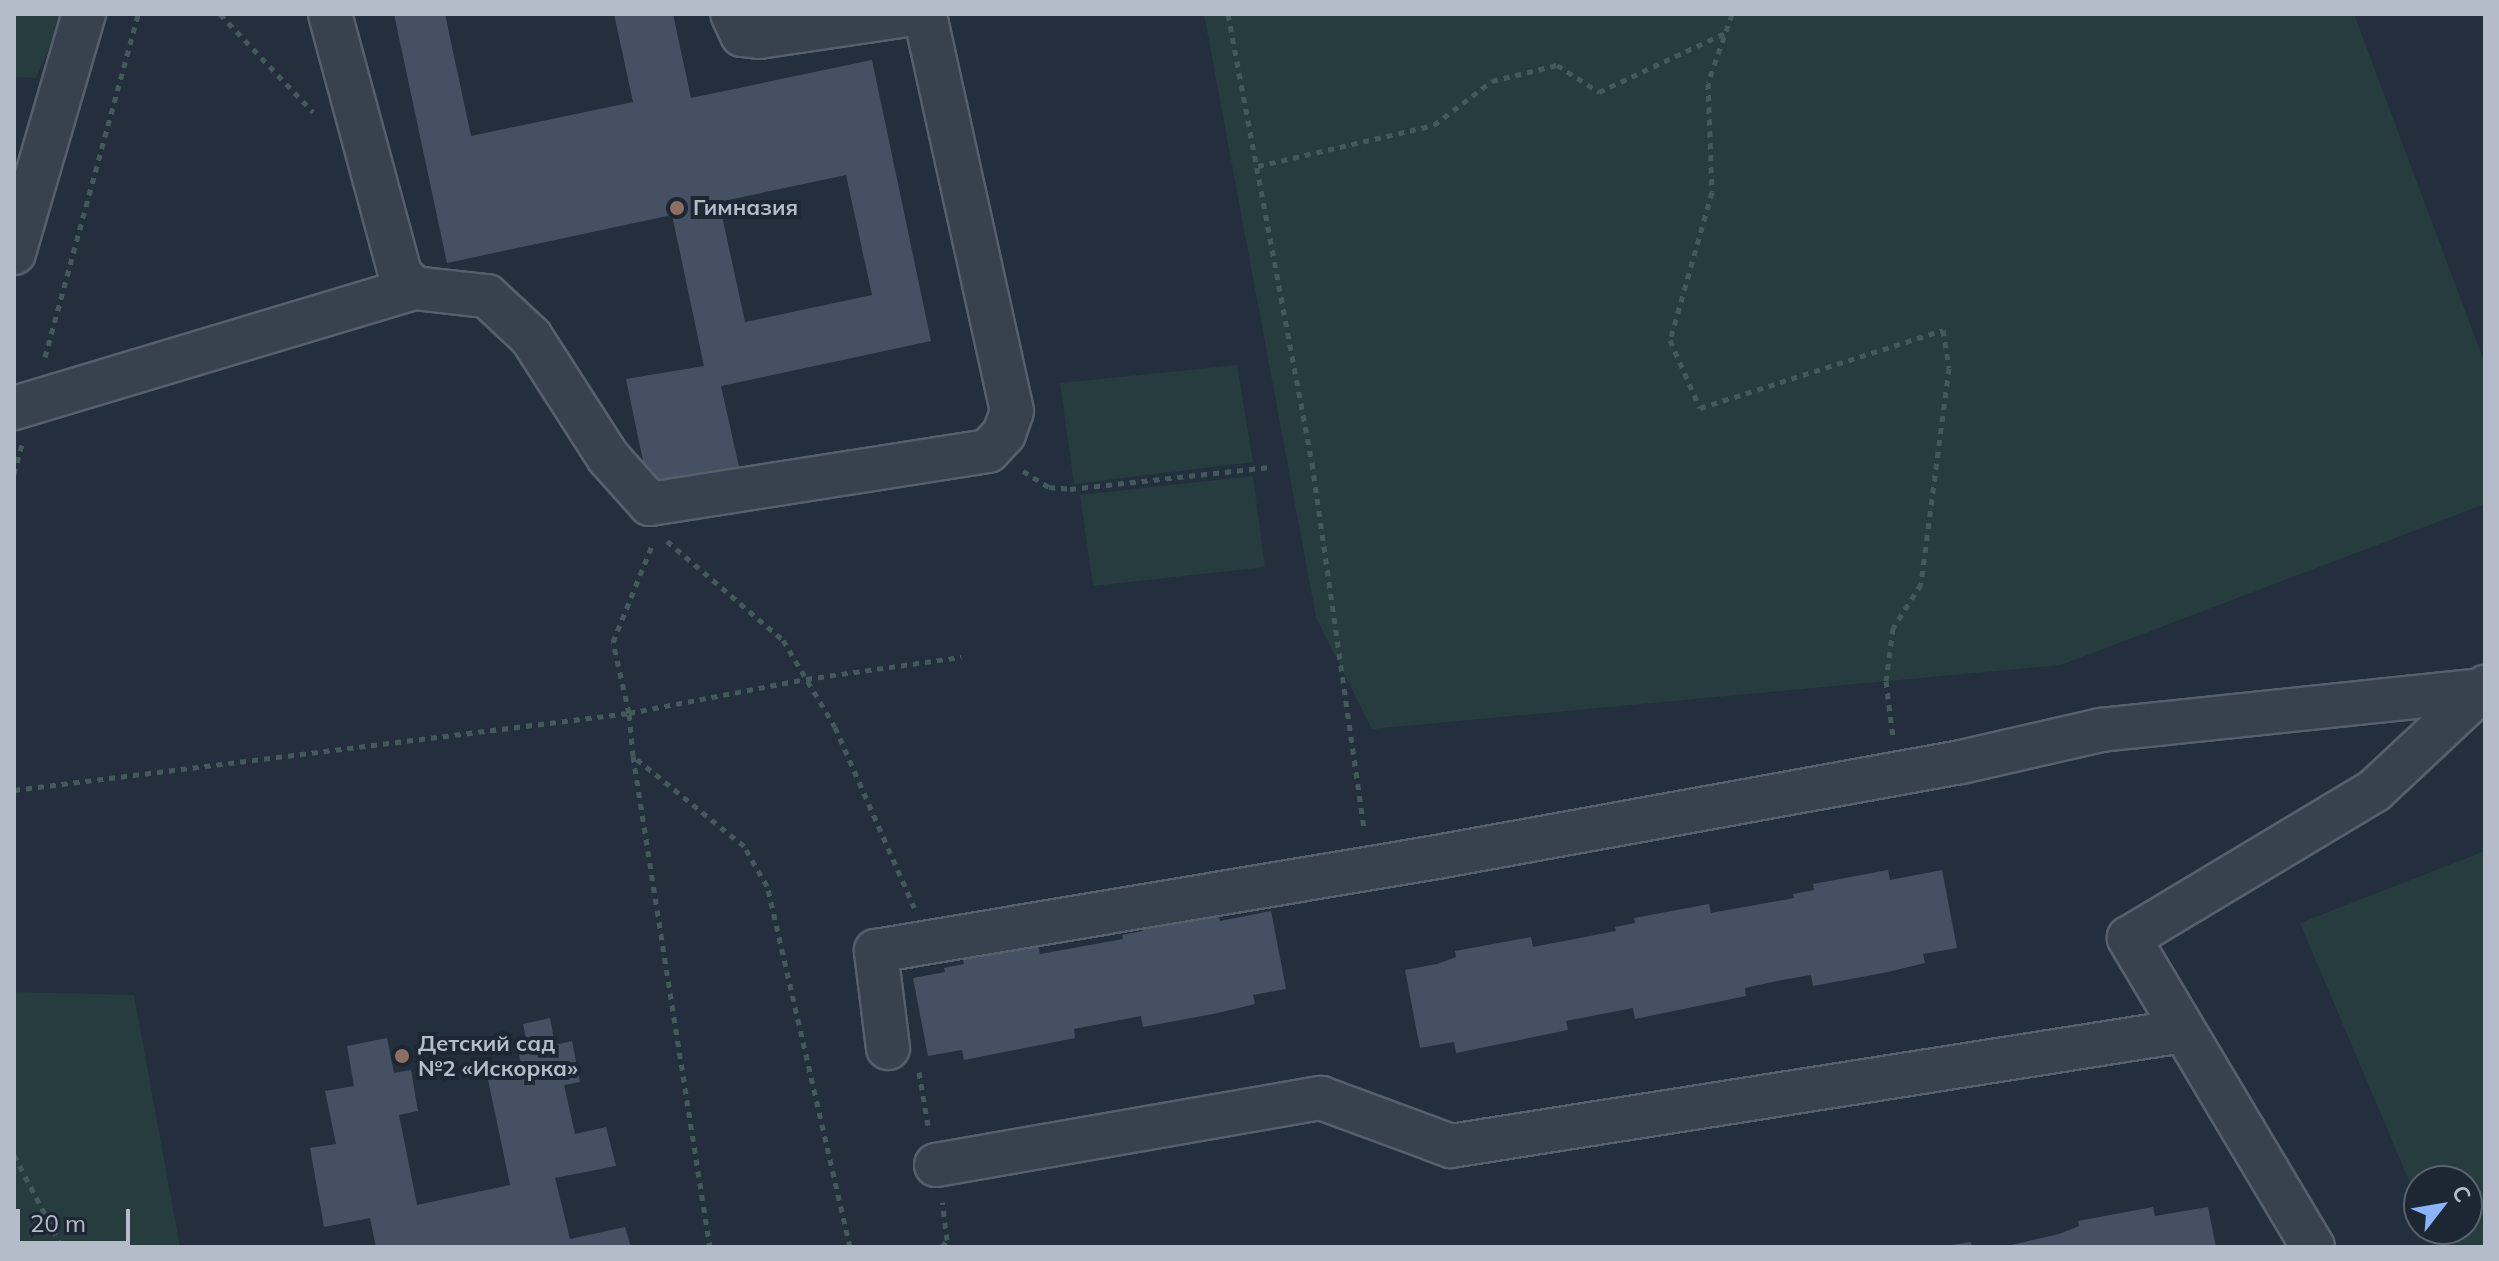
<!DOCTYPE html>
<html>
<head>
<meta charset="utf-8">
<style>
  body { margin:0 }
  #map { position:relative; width:2499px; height:1261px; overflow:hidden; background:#242f3e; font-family:Mulish,sans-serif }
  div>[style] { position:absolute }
  .green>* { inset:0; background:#263c3f }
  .building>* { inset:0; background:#455162 }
  .path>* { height:5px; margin-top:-2.5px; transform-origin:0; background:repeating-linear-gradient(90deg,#44595c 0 6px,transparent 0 12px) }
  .roads { filter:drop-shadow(2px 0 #565f6c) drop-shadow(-2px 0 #565f6c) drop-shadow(0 2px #565f6c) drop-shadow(0 -2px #565f6c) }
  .minor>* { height:42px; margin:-21px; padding:0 21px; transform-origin:21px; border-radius:21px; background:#38414e }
  .dots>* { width:22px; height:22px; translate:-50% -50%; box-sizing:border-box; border:4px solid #1d2633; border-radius:50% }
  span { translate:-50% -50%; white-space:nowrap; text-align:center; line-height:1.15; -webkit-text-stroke:8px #1d2633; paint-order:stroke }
  .poi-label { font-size:22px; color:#b4bcc9; font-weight:700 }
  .left { translate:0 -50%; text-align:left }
  .frame { position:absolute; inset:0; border:16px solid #b4bcc9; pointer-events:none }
  .north { position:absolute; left:2403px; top:1165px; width:80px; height:80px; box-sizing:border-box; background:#1d2633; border:2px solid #59626f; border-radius:50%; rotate:59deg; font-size:22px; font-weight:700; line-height:32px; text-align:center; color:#b4bcc9 }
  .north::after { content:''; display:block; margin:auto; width:28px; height:36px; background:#8ab4f8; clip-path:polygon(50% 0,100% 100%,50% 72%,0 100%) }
  .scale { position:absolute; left:16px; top:1209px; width:114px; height:36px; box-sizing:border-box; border:4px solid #b4bcc9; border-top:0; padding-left:10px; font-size:24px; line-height:28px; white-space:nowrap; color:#b4bcc9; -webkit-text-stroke:6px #1d2633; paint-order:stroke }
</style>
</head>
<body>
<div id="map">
  <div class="green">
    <i style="clip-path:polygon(14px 14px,64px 14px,36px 78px,14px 77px)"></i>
    <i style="clip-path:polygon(1204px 14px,2354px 14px,2485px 364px,2485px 504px,2061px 665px,1372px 729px,1316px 617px)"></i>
    <i style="clip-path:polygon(1237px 365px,1253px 462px,1074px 484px,1060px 383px)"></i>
    <i style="clip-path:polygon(1253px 476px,1265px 567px,1093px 586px,1080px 495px)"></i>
    <i style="clip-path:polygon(2485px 851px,2485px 1247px,2437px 1247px,2430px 1229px,2467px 1229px,2467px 1181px,2419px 1181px,2419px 1204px,2300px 923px)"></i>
    <i style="clip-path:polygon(14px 992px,134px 995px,180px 1247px,14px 1247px)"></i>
  </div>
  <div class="building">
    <i style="clip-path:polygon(evenodd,394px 14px,445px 14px,471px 136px,633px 102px,614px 14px,673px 14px,691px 98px,872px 60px,931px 341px,721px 386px,739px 467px,648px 485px,626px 379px,704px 366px,672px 215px,447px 263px,394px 14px,846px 175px,872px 295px,745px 322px,719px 202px,846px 175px)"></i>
    <i style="clip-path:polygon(1888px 870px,1890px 880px,1942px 870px,1957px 948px,1923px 954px,1925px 963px,1888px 972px,1813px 986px,1811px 975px,1777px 981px,1745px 988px,1746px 996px,1635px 1019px,1633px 1008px,1566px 1021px,1568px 1030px,1456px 1053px,1454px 1042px,1420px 1048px,1405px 970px,1437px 964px,1456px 957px,1455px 951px,1531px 937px,1533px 947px,1616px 931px,1615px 927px,1635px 923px,1634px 918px,1709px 904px,1711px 913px,1794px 898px,1793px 894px,1814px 890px,1813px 884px)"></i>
    <i style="clip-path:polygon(1218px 911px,1220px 921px,1271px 911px,1286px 989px,1253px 995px,1255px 1004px,1218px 1013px,1143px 1027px,1141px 1016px,1074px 1029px,1075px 1038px,964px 1060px,962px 1050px,928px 1056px,913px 978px,945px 972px,944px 968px,964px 964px,963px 959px,1038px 945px,1040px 954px,1123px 939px,1122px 935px,1143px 931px,1142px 925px)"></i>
    <i style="clip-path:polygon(550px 1018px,555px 1045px,572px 1041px,580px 1082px,564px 1085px,575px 1134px,606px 1127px,616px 1166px,555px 1178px,570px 1239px,625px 1227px,631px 1247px,376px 1247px,370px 1218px,324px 1227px,310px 1148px,336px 1144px,325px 1091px,354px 1086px,347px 1046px,387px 1038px,394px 1073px,411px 1070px,418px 1111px,399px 1115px,417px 1205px,510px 1185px,486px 1070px,521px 1064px,518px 1049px,528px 1047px,523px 1024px)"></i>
    <i style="clip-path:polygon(2153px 1207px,2155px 1216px,2208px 1207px,2216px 1247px,2002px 1247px,2059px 1234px,2079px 1226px,2078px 1221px)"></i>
    <i style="clip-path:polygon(1971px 1242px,1972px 1247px,1951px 1247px,1951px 1245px)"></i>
  </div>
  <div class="path">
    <i style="left:220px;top:14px;width:135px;rotate:46.5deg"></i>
    <i style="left:1228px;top:14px;width:457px;rotate:79.4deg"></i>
    <i style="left:1312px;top:463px;width:370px;rotate:81.9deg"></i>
    <i style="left:1732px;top:14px;width:73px;rotate:109.2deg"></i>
    <i style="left:1708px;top:83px;width:109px;rotate:87.9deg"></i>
    <i style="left:1712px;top:192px;width:154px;rotate:105.8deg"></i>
    <i style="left:1670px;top:340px;width:74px;rotate:66.2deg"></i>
    <i style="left:1700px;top:408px;width:255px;rotate:-17.8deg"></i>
    <i style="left:1943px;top:330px;width:38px;rotate:81deg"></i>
    <i style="left:1949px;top:368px;width:218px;rotate:97.4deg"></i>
    <i style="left:1921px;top:584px;width:52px;rotate:122.5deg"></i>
    <i style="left:1893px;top:628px;width:53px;rotate:97.5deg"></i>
    <i style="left:1886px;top:681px;width:56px;rotate:82.9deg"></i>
    <i style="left:1258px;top:166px;width:181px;rotate:-13.1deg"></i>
    <i style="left:1434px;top:125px;width:73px;rotate:-37.2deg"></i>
    <i style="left:1492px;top:81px;width:67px;rotate:-13.8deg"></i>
    <i style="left:1557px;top:65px;width:50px;rotate:32.7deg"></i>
    <i style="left:1599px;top:92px;width:139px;rotate:-25.1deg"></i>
    <i style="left:45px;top:357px;width:355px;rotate:-74.8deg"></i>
    <i style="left:1023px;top:471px;width:31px;rotate:32deg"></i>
    <i style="left:1049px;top:487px;width:21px;rotate:5deg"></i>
    <i style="left:1070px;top:489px;width:201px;rotate:-6.3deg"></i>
    <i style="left:14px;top:474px;width:31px;rotate:-75deg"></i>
    <i style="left:667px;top:541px;width:153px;rotate:40.5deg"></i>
    <i style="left:783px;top:640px;width:101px;rotate:59.1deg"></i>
    <i style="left:835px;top:727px;width:197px;rotate:66.3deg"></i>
    <i style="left:633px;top:756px;width:497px;rotate:81.1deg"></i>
    <i style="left:14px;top:790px;width:620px;rotate:-7.14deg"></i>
    <i style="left:629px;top:713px;width:73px;rotate:-102.7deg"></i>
    <i style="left:613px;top:642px;width:107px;rotate:-68deg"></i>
    <i style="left:919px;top:1072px;width:54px;rotate:80.4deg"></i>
    <i style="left:14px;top:1155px;width:104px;rotate:62.4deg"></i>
    <i style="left:850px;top:1247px;width:370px;rotate:-102.9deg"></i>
    <i style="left:767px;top:886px;width:46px;rotate:-119.9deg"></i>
    <i style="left:744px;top:846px;width:143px;rotate:-141deg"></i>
    <i style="left:633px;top:756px;width:43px;rotate:-95.3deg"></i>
    <i style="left:629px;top:713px;width:180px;rotate:-10.9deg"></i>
    <i style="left:806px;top:679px;width:157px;rotate:-8.1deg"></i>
    <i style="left:942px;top:1247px;width:9px;rotate:-54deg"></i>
    <i style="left:947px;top:1240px;width:38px;rotate:-97deg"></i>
  </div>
  <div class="roads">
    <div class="minor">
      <i style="left:330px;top:14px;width:269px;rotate:74.9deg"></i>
      <i style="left:400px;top:274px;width:20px;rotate:45deg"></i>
      <i style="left:414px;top:288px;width:73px;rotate:6.3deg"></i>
      <i style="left:487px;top:296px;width:60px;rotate:43deg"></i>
      <i style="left:531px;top:337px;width:143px;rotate:57.3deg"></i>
      <i style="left:608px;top:457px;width:63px;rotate:48.2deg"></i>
      <i style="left:650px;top:504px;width:342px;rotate:-8.9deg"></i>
      <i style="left:988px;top:451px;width:23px;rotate:-47deg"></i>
      <i style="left:1004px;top:434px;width:24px;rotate:-71deg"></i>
      <i style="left:1012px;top:411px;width:396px;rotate:-102.4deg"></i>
      <i style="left:927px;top:24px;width:16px;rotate:-142deg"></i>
      <i style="left:914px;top:14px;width:157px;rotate:171.6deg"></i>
      <i style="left:759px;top:37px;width:17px;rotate:-173deg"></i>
      <i style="left:742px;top:35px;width:23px;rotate:-115deg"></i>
      <i style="left:14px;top:253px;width:249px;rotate:-73.7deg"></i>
      <i style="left:14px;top:408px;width:418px;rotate:-16.7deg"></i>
      <i style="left:888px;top:1048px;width:98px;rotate:-97.1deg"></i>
      <i style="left:876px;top:951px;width:569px;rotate:-9.51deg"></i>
      <i style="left:1437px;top:857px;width:533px;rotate:-10.28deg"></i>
      <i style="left:1961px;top:762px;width:144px;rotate:-12.9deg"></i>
      <i style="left:2101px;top:730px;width:380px;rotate:-6deg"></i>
      <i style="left:936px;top:1165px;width:391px;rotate:-9.9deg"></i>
      <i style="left:1321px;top:1098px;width:139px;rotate:20.3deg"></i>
      <i style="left:1451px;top:1146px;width:741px;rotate:-8.93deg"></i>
      <i style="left:2313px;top:1247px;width:360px;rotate:-120.8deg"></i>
      <i style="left:2129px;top:938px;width:287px;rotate:-31deg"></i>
      <i style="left:2375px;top:790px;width:151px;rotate:-43.1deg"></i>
    </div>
  </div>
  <div class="dots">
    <i style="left:677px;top:208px;background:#8d6e63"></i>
    <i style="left:402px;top:1056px;background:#8d6e63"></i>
  </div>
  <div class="poi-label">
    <span class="left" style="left:693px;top:208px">Гимназия</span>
    <span class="left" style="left:418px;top:1056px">Детcкий сад<br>№2 «Искорка»</span>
  </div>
  <div class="frame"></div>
  <div class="north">С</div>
  <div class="scale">20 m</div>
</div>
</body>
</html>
